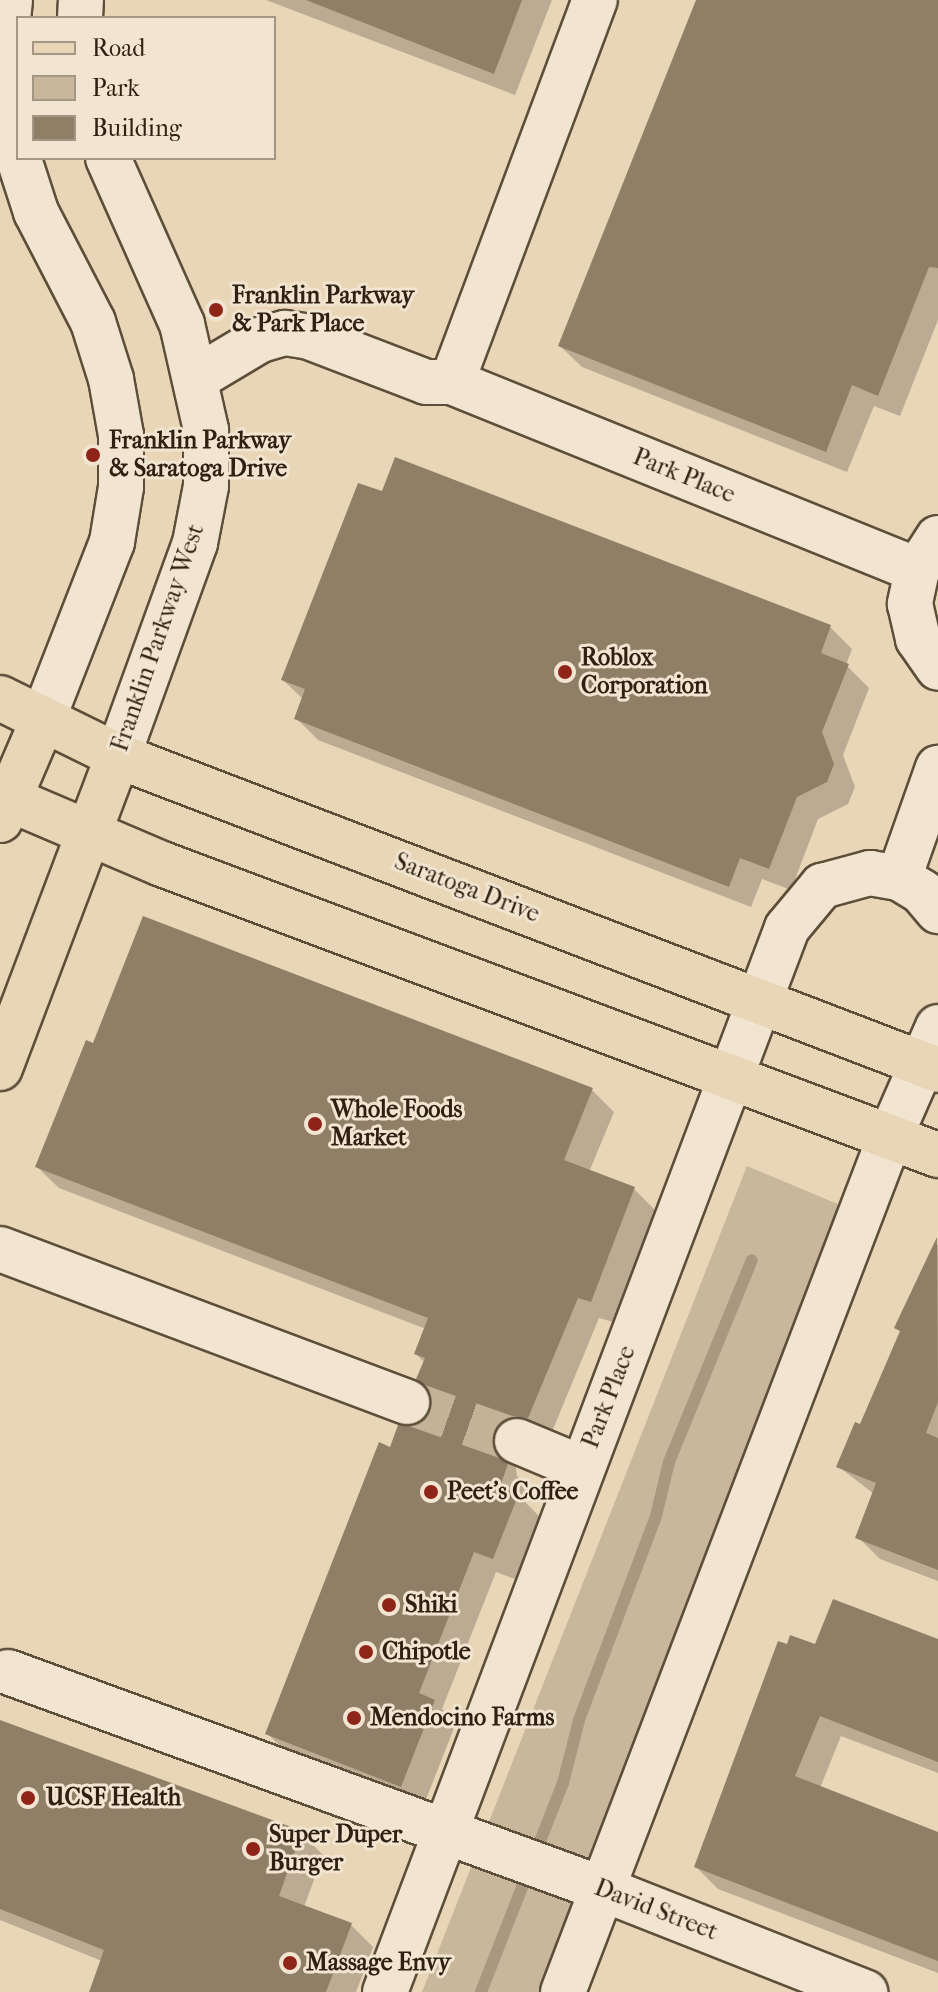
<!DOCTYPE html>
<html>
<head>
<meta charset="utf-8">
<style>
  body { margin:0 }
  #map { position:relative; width:938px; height:1992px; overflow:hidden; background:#e9d6b7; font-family:"IM FELL French Canon",serif }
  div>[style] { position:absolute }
  .green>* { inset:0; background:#c9b79b }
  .shadow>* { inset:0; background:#0003 }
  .stream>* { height:12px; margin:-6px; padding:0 6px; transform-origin:6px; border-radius:6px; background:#a9987f }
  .building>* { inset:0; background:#8f7f67 }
  .minor-tunnel>* { height:44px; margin-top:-22px; transform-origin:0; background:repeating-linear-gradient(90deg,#c4b296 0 44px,transparent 0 66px) }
  .roads { filter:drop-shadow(2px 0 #5d4e3a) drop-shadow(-2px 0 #5d4e3a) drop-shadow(0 2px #5d4e3a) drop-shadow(0 -2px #5d4e3a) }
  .minor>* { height:44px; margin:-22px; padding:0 22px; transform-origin:22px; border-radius:22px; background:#f1e4d0 }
  .major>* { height:44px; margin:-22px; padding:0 22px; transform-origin:22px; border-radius:22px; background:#e9d6b7 }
  .dots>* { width:22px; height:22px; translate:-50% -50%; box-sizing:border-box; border:4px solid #f1e4d0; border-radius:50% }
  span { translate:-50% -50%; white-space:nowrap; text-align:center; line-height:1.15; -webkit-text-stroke:6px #f1e4d0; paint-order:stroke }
  .poi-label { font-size:24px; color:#2e2111; font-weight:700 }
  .left { translate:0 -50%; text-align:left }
  .street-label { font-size:24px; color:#2e2111 }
  .legend { position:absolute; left:16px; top:16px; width:260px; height:144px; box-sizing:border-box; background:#f1e4d0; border:2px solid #a39684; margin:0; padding:10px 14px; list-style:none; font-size:24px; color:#2e2111 }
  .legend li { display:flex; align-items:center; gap:16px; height:40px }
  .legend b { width:40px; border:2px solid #a39684 }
</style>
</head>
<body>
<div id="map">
  <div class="green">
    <i style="clip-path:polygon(747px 1166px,840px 1205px,543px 1992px,422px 1992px)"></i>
  </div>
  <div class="shadow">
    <i style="clip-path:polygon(266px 0,552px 0,515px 95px)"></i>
    <i style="clip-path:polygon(698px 0,938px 0,938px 320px,900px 416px,874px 406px,847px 472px,582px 367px,560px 346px)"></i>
    <i style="clip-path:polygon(830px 627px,852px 649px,846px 665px,869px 688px,843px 755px,855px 787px,848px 804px,818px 819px,791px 890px,762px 879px,751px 907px,318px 740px,296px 718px,303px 699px,283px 680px)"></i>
    <i style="clip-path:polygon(144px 918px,592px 1090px,614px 1112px,589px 1172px,634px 1189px,656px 1211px,613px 1322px,599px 1318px,549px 1439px,514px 1454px,517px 1476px,529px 1488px,524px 1501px,540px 1517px,515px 1579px,496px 1572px,442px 1709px,456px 1723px,423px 1807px,289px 1755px,267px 1733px,412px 1428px,432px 1412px,425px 1363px,416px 1354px,426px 1329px,59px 1188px,37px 1167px,95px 1046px)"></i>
    <i style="clip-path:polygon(936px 1245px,938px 1245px,938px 1581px,880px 1559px,858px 1537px,874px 1494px,839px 1467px,862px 1427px,901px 1332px,896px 1327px)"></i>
    <i style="clip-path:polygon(938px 1641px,938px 1773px,841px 1736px,820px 1788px,938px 1834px,938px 1973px,718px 1889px,696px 1867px,816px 1647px)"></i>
    <i style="clip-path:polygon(0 1722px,301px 1833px,323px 1855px,304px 1907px,351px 1925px,373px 1947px,356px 1992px,91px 1992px,102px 1961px,0 1920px)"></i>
  </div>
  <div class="stream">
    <i style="left:481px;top:1992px;width:225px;rotate:-68.6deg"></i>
    <i style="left:563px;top:1783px;width:65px;rotate:-75.7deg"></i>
    <i style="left:579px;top:1720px;width:218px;rotate:-69.3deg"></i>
    <i style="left:656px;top:1516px;width:56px;rotate:-76.5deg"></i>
    <i style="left:669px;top:1462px;width:218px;rotate:-67.7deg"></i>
  </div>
  <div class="building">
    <i style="clip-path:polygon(306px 0,522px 0,494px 74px)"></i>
    <i style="clip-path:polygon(696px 0,938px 0,938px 268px,929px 267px,878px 396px,852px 385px,826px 452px,558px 346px)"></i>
    <i style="clip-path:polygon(395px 457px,831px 625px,821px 653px,849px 664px,822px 732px,834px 764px,827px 782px,797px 797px,769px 869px,740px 858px,729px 887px,294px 719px,305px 689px,281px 680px,358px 483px,382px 491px)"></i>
    <i style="clip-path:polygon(143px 916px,593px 1088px,564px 1160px,635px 1187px,591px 1302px,578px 1298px,528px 1418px,513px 1416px,494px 1432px,497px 1456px,508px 1464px,500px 1486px,519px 1493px,493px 1559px,474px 1552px,419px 1693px,435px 1700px,401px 1787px,265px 1734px,379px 1442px,390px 1447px,398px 1425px,412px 1426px,430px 1411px,431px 1397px,416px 1379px,425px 1358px,414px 1354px,428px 1318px,35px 1167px,86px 1040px,93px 1043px)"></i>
    <i style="clip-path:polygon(937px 1237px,938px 1402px,926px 1433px,938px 1438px,938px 1570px,855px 1538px,876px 1483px,836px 1467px,855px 1422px,860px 1424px,900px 1331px,894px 1328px)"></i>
    <i style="clip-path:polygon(833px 1599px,938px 1639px,938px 1762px,820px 1716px,795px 1776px,938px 1832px,938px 1961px,694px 1867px,778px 1641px,787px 1644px,790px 1635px,815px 1644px)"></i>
    <i style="clip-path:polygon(0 1720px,302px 1831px,279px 1896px,352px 1923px,326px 1992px,89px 1992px,104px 1950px,0 1909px)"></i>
  </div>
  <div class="minor-tunnel">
    <i style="left:407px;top:1402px;width:117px;rotate:19.5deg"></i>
  </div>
  <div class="roads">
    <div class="minor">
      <i style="left:10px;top:0;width:80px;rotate:95.7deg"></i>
      <i style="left:2px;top:80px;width:42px;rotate:83.2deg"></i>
      <i style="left:7px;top:122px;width:95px;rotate:72.1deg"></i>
      <i style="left:36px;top:212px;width:124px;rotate:62.6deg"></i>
      <i style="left:93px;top:322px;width:60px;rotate:72.5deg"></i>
      <i style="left:111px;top:379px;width:57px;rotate:79.9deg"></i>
      <i style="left:121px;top:435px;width:52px;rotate:90deg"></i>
      <i style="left:121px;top:487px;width:56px;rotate:99.3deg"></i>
      <i style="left:112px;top:542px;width:193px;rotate:111.3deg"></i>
      <i style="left:80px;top:18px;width:18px;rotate:-87deg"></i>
      <i style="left:108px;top:158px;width:182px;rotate:66deg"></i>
      <i style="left:182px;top:324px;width:109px;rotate:77.2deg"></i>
      <i style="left:206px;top:430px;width:56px;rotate:90deg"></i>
      <i style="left:206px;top:486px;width:58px;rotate:100.9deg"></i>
      <i style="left:195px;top:543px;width:226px;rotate:109.9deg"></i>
      <i style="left:198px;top:377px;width:72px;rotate:-30.8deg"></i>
      <i style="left:260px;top:340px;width:26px;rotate:-16deg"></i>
      <i style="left:285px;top:333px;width:24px;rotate:9deg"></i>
      <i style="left:309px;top:337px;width:125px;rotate:21deg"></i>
      <i style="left:426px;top:382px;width:26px"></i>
      <i style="left:452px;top:382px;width:502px;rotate:22.01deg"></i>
      <i style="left:452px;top:382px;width:408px;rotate:-69.5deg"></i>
      <i style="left:938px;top:538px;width:38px;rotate:123deg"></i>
      <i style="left:917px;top:570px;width:35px;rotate:102deg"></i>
      <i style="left:910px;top:604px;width:36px;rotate:77deg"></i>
      <i style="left:918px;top:639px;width:35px;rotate:55deg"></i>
      <i style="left:899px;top:878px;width:117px;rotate:-70.5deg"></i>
      <i style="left:0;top:1249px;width:435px;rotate:20.6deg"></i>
      <i style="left:517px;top:1441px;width:70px;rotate:22.6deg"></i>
      <i style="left:8px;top:1672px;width:633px;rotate:20.04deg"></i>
      <i style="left:603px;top:1889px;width:282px;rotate:21.5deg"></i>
      <i style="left:385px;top:1992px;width:1137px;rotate:-69.3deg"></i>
      <i style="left:787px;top:928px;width:55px;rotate:-50.2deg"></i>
      <i style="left:822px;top:886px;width:50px;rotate:-15.2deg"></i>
      <i style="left:870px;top:873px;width:29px;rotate:10deg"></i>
      <i style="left:899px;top:878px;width:27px;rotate:31deg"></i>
      <i style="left:922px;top:892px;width:25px;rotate:50deg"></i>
      <i style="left:563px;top:1992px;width:915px;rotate:-69.07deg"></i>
      <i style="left:890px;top:1137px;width:120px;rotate:-66.4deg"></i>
    </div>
    <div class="major">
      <i style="left:0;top:698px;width:131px;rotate:26.2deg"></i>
      <i style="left:118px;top:756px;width:878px;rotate:20.95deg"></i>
      <i style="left:0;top:795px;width:176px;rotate:23.1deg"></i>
      <i style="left:162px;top:864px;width:829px;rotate:20.56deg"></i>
      <i style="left:0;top:820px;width:107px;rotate:-66.8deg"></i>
      <i style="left:0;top:1068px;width:334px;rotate:-69.3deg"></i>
    </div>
  </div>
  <div class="dots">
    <i style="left:216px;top:310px;background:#8f2418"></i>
    <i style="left:93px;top:455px;background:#8f2418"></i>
    <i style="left:565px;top:672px;background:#8f2418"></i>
    <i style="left:315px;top:1124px;background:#8f2418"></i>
    <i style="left:431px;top:1492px;background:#8f2418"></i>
    <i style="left:389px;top:1605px;background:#8f2418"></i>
    <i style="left:366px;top:1652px;background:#8f2418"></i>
    <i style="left:354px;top:1718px;background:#8f2418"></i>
    <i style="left:28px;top:1798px;background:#8f2418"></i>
    <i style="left:253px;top:1849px;background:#8f2418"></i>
    <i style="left:290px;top:1963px;background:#8f2418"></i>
  </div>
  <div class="poi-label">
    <span class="left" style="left:232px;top:310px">Franklin Parkway<br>&amp; Park Place</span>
    <span class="left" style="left:109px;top:455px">Franklin Parkway<br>&amp; Saratoga Drive</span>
    <span class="left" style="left:581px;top:672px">Roblox<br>Corporation</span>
    <span class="left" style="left:331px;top:1124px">Whole Foods<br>Market</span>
    <span class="left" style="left:447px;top:1492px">Peet's Coffee</span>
    <span class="left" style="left:405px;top:1605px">Shiki</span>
    <span class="left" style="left:382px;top:1652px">Chipotle</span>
    <span class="left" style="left:370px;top:1718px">Mendocino Farms</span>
    <span class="left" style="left:46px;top:1798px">UCSF Health</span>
    <span class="left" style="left:269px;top:1849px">Super Duper<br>Burger</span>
    <span class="left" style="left:306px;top:1963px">Massage Envy</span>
  </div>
  <div class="street-label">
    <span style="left:684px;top:476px;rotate:22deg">Park Place</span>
    <span style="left:158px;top:638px;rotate:-71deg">Franklin Parkway West</span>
    <span style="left:467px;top:888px;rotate:21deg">Saratoga Drive</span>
    <span style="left:609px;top:1397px;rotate:-69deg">Park Place</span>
    <span style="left:656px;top:1910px;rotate:21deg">David Street</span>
  </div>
  <ul class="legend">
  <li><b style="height:10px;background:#e9d6b7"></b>Road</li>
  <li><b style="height:22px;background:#c9b79b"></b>Park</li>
  <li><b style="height:22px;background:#8f7f67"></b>Building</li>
  </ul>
</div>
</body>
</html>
